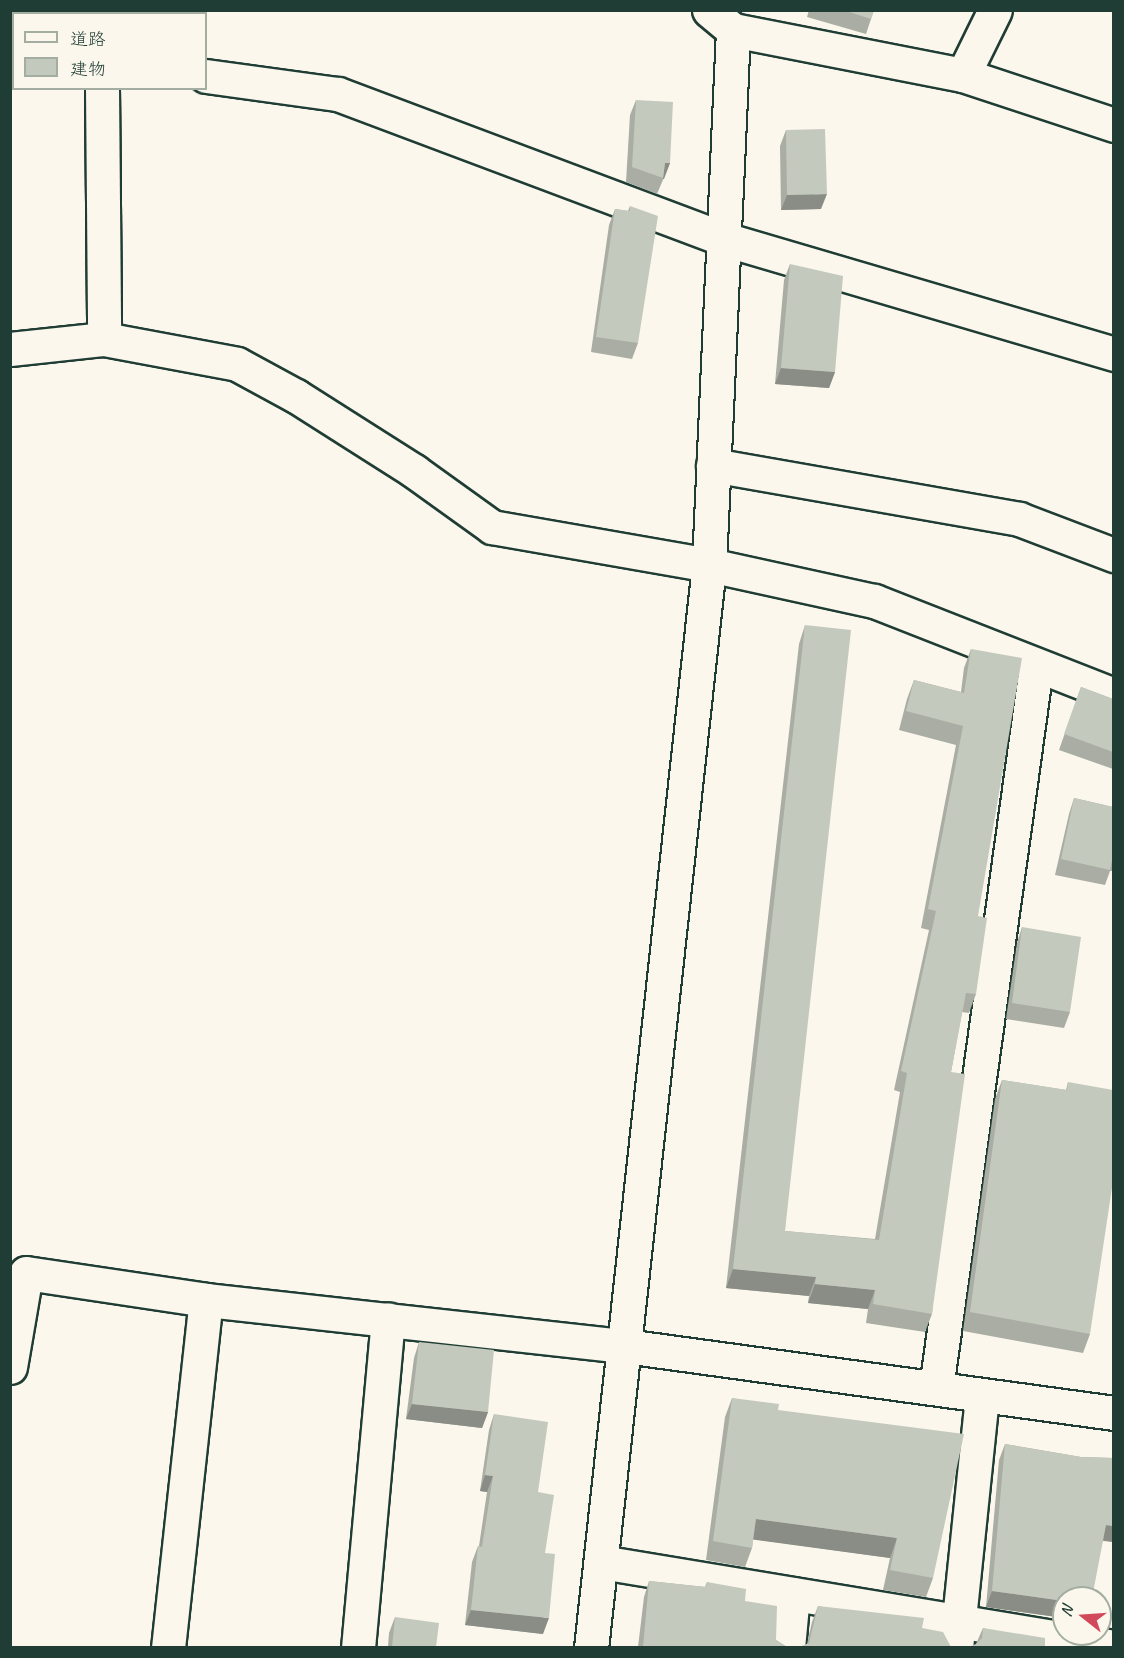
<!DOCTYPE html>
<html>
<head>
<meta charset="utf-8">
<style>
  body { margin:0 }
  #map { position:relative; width:1124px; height:1658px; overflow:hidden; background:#fbf7ec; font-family:Caveat,"Klee One",sans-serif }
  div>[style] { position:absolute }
  .roads { filter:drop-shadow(2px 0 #1f3d34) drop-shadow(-2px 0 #1f3d34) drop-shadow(0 2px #1f3d34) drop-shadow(0 -2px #1f3d34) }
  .minor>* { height:33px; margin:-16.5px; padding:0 16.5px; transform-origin:16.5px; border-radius:16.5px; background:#fbf7ec }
  .wall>* { inset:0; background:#a9ada3 }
  .shaded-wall>* { inset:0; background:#898d85 }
  .building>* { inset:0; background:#c4c9be }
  span { translate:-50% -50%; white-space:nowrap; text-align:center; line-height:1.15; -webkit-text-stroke:4.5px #fbf7ec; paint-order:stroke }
  .frame { position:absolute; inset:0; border:12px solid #1f3d34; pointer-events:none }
  .legend { position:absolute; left:12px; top:12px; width:195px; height:78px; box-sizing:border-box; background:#fbf7ec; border:2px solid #a3ada2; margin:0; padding:8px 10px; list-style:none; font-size:18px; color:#1f3d34 }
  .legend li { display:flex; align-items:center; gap:12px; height:30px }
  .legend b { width:30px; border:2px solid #a3ada2 }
  .north { position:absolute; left:1052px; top:1586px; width:60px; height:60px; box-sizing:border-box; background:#fbf7ec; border:2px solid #a3ada2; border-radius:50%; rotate:287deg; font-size:16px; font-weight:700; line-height:24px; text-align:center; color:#1f3d34 }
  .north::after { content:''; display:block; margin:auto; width:21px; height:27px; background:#d1495b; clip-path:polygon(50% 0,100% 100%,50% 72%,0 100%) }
</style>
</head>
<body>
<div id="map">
  <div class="roads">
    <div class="minor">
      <i style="left:101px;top:10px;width:4px;rotate:90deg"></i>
      <i style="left:709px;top:10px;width:31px;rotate:40deg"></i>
      <i style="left:733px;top:30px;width:234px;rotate:11.1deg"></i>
      <i style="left:963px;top:75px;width:159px;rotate:18.3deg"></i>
      <i style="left:10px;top:53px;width:4px"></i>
      <i style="left:963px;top:75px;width:72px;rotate:-63.8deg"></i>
      <i style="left:206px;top:76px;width:133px;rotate:7.8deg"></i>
      <i style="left:338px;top:94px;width:412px;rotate:20.6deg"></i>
      <i style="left:724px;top:239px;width:407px;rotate:16.4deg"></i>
      <i style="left:102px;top:88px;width:251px;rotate:89.5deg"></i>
      <i style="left:10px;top:349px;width:95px;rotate:-6.1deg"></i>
      <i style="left:104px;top:339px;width:135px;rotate:10.6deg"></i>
      <i style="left:237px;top:364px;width:67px;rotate:28.5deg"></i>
      <i style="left:296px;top:396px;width:140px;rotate:32.4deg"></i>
      <i style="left:414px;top:471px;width:96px;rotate:35.7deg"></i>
      <i style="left:492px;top:527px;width:220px;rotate:9.9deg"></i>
      <i style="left:709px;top:565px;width:169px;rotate:12.3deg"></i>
      <i style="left:874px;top:601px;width:258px;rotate:21.4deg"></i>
      <i style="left:713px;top:465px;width:311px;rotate:10deg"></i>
      <i style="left:1019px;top:519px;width:102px;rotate:20.8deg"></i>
      <i style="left:10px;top:1367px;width:95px;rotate:-80.3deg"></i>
      <i style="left:26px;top:1273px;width:182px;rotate:8.5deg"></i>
      <i style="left:206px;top:1300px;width:422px;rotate:6.3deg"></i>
      <i style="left:625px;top:1346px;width:494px;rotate:7.8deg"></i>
      <i style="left:936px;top:1388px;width:728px;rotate:-82.1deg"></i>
      <i style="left:601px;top:1562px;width:520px;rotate:9.41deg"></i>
      <i style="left:168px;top:1648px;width:350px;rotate:-83.8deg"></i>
      <i style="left:358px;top:1648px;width:330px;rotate:-84.8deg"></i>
      <i style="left:591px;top:1648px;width:1089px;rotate:-83.78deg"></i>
      <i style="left:709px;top:565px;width:536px;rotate:-87.43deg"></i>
      <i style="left:788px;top:1648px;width:54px;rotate:-84.7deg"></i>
      <i style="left:956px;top:1648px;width:254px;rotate:-84.1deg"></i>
    </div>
  </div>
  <div class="wall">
    <i style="clip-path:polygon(809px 10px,874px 10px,866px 34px,807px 17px)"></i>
    <i style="clip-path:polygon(636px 100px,670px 163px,657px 194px,626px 182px,630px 115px)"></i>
    <i style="clip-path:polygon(786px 130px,821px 209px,781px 210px,780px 146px)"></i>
    <i style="clip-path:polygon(630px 206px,638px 343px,632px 359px,591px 352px,609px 225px,615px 209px,628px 211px)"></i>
    <i style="clip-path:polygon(790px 264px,835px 372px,829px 388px,775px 384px,784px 280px)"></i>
    <i style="clip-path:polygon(805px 625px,785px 1231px,875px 1239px,900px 1092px,894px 1090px,929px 930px,921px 928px,956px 745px,899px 730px,907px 699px,914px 680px,961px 692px,964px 668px,971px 649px,978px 916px,976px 994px,969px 1013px,962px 1012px,951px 1072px,932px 1314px,925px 1332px,866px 1323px,868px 1309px,808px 1303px,809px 1296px,726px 1288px,799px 644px)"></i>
    <i style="clip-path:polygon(1081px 687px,1113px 699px,1113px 769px,1059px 750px)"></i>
    <i style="clip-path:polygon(1074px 798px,1113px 807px,1113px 871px,1110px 871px,1105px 885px,1055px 875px,1069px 814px)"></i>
    <i style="clip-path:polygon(1022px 927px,1070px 1012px,1064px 1028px,1006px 1019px,1017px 943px)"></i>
    <i style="clip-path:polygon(1002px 1080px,1066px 1090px,1068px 1082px,1090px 1334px,1083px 1353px,963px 1331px,995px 1099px)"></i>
    <i style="clip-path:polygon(419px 1342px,488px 1412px,482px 1428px,406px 1419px,414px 1358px)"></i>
    <i style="clip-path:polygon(732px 1398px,778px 1410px,933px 1578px,926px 1597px,883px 1590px,890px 1558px,753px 1539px,752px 1548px,745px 1567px,706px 1560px,725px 1417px)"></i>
    <i style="clip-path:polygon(494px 1414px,538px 1492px,545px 1553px,543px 1634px,465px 1625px,472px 1562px,478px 1546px,479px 1546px,487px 1492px,480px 1491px,489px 1430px)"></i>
    <i style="clip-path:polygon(1005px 1444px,1081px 1457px,1113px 1458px,1113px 1542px,1103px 1541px,1064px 1598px,1064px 1618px,986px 1607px,999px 1460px)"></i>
    <i style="clip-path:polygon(649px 1581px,705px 1587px,707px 1582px,745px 1601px,776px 1640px,787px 1647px,638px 1647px,644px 1597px)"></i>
    <i style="clip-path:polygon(818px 1606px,922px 1628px,950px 1647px,807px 1644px,812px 1622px)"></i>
    <i style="clip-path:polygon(395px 1617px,436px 1647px,388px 1647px,389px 1633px)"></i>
    <i style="clip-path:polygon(983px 1628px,1045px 1647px,976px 1644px)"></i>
  </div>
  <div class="shaded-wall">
    <i style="clip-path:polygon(665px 163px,670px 163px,664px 179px,663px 179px)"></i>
    <i style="clip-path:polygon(827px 194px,821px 209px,781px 210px,787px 195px)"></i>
    <i style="clip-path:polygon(781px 368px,835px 372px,829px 388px,775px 384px)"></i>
    <i style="clip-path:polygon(733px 1269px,816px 1277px,809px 1296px,726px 1288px)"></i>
    <i style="clip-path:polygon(815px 1284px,875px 1290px,868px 1309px,808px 1303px)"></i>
    <i style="clip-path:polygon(412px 1404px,488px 1412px,482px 1428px,406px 1419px)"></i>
    <i style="clip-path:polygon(485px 1475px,493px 1476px,487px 1492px,480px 1491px)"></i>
    <i style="clip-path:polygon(756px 1519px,897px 1538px,890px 1558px,749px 1539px)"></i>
    <i style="clip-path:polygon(1106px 1525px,1113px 1526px,1113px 1542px,1101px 1540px)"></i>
    <i style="clip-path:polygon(992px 1591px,1064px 1601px,1064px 1618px,986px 1607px)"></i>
    <i style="clip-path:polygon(471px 1610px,549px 1618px,543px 1634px,465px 1625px)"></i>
  </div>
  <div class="building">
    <i style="clip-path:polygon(843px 10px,874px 10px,871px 19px)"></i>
    <i style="clip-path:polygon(636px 100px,673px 102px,670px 163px,665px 163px,663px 178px,632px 167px)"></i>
    <i style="clip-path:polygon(825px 129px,827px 194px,787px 195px,786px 130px)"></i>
    <i style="clip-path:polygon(630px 206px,658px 216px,638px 343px,596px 337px,615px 209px,630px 211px)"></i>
    <i style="clip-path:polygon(790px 264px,843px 276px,835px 372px,781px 368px)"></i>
    <i style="clip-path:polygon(805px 625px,851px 630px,785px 1231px,879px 1240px,907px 1073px,901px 1071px,936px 911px,928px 909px,963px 726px,906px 711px,914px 680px,964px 693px,971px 649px,1022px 658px,978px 916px,987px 918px,976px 994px,966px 993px,951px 1072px,965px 1074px,932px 1314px,873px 1304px,875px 1290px,815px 1284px,816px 1277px,733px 1269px)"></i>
    <i style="clip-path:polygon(1081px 687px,1113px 699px,1113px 752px,1064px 734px)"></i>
    <i style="clip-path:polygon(1074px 798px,1113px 807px,1113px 855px,1110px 870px,1061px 859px)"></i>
    <i style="clip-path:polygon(1022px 927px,1081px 937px,1070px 1012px,1012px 1003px)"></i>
    <i style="clip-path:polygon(1002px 1080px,1067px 1090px,1068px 1082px,1113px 1090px,1113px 1144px,1112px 1152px,1113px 1152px,1113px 1181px,1090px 1334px,970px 1312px)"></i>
    <i style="clip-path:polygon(419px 1342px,494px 1350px,488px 1412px,412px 1404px)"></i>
    <i style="clip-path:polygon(732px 1398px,779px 1404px,778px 1410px,964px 1434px,933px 1578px,890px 1570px,897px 1538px,756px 1519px,752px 1548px,713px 1541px)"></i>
    <i style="clip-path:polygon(494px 1414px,548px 1422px,538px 1492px,554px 1495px,545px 1553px,555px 1554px,549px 1618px,471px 1610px,478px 1546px,482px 1547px,493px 1476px,485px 1475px)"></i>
    <i style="clip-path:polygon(1005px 1444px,1081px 1457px,1113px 1458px,1113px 1526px,1106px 1525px,1092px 1598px,1064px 1598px,1064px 1601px,992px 1591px)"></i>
    <i style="clip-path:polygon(649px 1581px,706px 1587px,707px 1582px,746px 1589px,745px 1601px,777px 1606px,776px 1640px,787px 1647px,643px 1647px)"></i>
    <i style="clip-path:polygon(818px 1606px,924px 1618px,922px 1628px,943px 1632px,951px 1647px,799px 1647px,809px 1643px)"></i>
    <i style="clip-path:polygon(395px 1617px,439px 1623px,436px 1647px,392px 1647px)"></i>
    <i style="clip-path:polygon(983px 1628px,1045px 1638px,1045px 1647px,968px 1647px,976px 1644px,982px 1638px)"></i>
  </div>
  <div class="frame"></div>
  <ul class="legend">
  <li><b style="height:8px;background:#fbf7ec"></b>道路</li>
  <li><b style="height:16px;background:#c4c9be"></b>建物</li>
  </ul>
  <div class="north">N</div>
</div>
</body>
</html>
